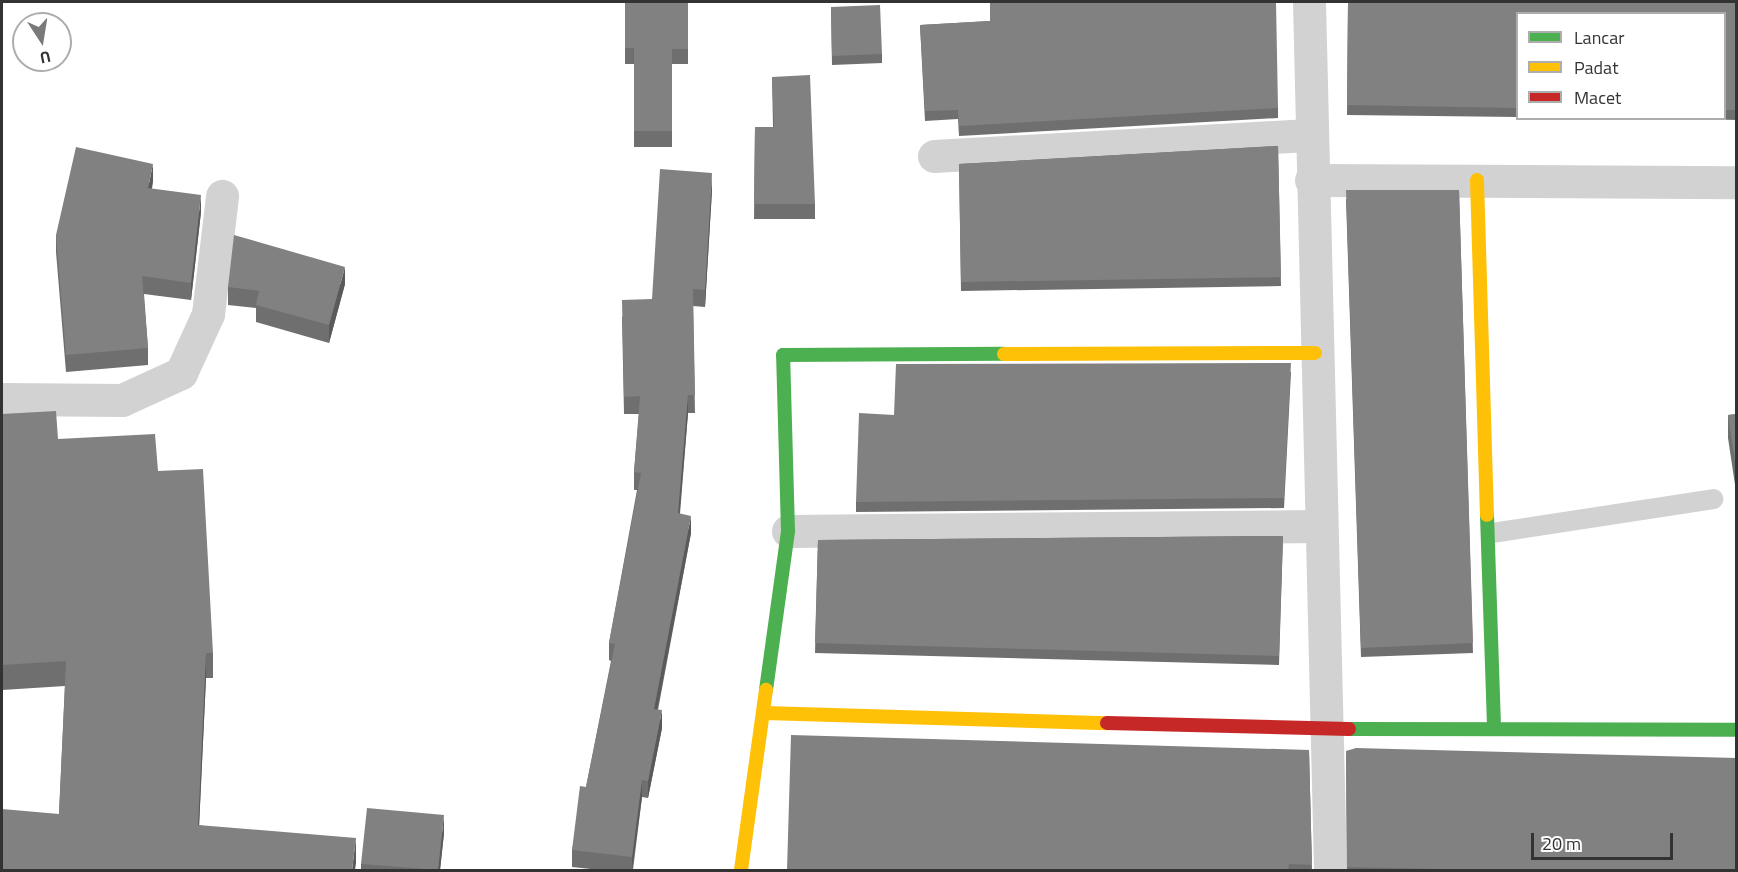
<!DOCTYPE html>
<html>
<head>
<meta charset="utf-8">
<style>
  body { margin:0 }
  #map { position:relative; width:1738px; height:872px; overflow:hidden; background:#fff; font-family:"Titillium Web",sans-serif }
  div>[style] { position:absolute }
  .lane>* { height:20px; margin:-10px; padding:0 10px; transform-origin:10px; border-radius:10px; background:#d2d2d2 }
  .street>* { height:33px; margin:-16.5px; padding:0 16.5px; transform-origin:16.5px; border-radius:16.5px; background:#d2d2d2 }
  .fast>* { height:14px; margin:-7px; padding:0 7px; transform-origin:7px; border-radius:7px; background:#4caf50 }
  .slow>* { height:14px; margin:-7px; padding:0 7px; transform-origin:7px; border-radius:7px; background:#ffc107 }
  .jam>* { height:14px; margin:-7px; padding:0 7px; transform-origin:7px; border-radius:7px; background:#c62828 }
  .wall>* { inset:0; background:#6f6f6f }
  .shaded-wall>* { inset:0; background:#5a5a5a }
  .building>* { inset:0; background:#818181 }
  span { translate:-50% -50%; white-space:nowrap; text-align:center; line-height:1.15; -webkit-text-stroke:6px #fff; paint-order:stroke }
  .frame { position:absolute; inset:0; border:3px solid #333; pointer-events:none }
  .legend { position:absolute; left:1516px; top:12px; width:210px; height:108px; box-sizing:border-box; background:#fff; border:2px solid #adadad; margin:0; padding:8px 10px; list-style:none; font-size:18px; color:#333 }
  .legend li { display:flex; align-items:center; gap:12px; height:30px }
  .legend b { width:30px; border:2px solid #adadad }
  .north { position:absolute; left:12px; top:12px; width:60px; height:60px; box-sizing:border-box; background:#fff; border:2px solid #adadad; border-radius:50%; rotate:168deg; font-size:16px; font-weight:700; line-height:24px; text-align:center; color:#333 }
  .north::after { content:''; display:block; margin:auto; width:21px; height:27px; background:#7a7a7a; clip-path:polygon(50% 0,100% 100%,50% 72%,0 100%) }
  .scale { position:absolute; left:1531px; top:833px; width:142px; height:27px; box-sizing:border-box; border:3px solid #333; border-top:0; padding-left:8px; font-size:18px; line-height:21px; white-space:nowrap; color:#333; -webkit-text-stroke:4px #fff; paint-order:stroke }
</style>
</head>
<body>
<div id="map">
  <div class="lane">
    <i style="left:1492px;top:533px;width:224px;rotate:-8.7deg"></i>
  </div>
  <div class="street">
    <i style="left:1309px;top:2px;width:868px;rotate:88.61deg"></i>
    <i style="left:934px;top:156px;width:375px;rotate:-3.2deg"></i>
    <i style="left:1311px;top:180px;width:425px;rotate:0.3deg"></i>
    <i style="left:2px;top:399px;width:120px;rotate:0.5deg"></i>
    <i style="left:122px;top:400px;width:65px;rotate:-24.6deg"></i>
    <i style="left:181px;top:373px;width:65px;rotate:-65.4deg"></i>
    <i style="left:208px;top:314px;width:119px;rotate:-83.2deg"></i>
    <i style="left:788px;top:531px;width:533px;rotate:-0.54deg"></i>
  </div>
  <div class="fast">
    <i style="left:1487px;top:515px;width:213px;rotate:88.1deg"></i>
    <i style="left:766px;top:690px;width:161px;rotate:-82.1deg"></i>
    <i style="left:788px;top:531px;width:176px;rotate:-91.6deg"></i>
    <i style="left:783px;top:355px;width:221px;rotate:-0.3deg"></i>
    <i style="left:1349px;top:729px;width:387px;rotate:0.1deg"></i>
  </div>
  <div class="slow">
    <i style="left:1477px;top:180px;width:335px;rotate:88.3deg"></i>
    <i style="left:1004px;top:354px;width:311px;rotate:-0.2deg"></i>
    <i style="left:765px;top:713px;width:342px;rotate:1.7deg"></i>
    <i style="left:741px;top:870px;width:182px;rotate:-82.1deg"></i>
  </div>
  <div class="jam">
    <i style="left:1107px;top:723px;width:242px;rotate:1.4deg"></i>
  </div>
  <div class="wall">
    <i style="clip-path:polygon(625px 2px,688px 2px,688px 64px,672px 64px,672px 147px,634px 147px,634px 64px,625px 64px)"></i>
    <i style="clip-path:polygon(1348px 2px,1737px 2px,1737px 120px,1648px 118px,1725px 118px,1725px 14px,1518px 14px,1518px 117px,1347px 115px)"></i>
    <i style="clip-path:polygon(831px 7px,882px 54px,882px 63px,832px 65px)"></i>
    <i style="clip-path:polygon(990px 21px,1278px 108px,1278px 118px,959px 136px,958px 119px,925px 121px,920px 25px)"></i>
    <i style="clip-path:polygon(772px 77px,815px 204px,815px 219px,754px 219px,755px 127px,773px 127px)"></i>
    <i style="clip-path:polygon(1278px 146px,1281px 286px,961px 291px,959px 164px)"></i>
    <i style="clip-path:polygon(153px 181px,152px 189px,201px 212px,191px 300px,144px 294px,148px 348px,148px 365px,66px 372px,56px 252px,56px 235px)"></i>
    <i style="clip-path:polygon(712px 190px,705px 307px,693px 306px,695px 413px,688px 413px,680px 514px,691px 533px,658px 710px,662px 728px,648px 798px,642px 797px,633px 870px,600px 870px,572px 867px,572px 850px,586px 787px,611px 661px,609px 660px,609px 643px,637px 490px,634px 490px,634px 472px,639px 414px,624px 414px,622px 317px,652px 299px)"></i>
    <i style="clip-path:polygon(1459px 190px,1473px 653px,1361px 657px,1346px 199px)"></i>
    <i style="clip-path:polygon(345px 284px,329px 343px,256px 322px,256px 308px,228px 305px,228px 287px)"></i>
    <i style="clip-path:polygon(1291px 372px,1284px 508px,856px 512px,856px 502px,894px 415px)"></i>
    <i style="clip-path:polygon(2px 414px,58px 439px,158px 471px,213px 653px,213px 678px,206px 678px,199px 825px,356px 863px,59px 814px,65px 686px,2px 690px)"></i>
    <i style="clip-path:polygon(1737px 414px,1737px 498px,1728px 438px,1728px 415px)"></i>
    <i style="clip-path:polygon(1283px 536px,1279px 665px,815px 653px,818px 540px)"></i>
    <i style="clip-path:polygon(1309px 750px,1312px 870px,787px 870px)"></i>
    <i style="clip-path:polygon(1346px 751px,1737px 870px,1347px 870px)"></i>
    <i style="clip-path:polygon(444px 833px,440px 870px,361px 870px,361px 864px)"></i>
  </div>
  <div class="shaded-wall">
    <i style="clip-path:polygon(153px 164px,153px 181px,148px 206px,148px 188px)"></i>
    <i style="clip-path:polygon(712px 173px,712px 190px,705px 307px,705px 290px)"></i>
    <i style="clip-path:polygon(201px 195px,201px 212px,191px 300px,191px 283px)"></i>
    <i style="clip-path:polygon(345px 267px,345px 284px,329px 343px,329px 325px)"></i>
    <i style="clip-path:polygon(688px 395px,688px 413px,678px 531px,678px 513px)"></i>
    <i style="clip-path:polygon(691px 516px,691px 533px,654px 726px,654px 709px)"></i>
    <i style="clip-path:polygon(206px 653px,206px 678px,198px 850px,198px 825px)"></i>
    <i style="clip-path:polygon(662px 710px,662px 728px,648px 798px,648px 781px)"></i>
    <i style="clip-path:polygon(642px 780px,642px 797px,632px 870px,632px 857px)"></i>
    <i style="clip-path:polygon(444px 815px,444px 833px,440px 870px,438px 870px)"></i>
    <i style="clip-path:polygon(356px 838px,356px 863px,355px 870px,352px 870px)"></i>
  </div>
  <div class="building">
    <i style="clip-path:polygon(625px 2px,688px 2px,688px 49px,672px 49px,672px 131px,634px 131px,634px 48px,625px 48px)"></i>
    <i style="clip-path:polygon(990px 2px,1276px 2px,1278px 108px,959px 126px,958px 110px,925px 111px,920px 25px,990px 21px)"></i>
    <i style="clip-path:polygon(1348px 2px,1737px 2px,1737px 110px,1725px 110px,1725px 14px,1518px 14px,1518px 108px,1347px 105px)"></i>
    <i style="clip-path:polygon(880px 5px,882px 54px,832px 56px,831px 7px)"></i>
    <i style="clip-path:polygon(810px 75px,815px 204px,754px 204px,755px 127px,774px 127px,772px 77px)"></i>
    <i style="clip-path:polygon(1278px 146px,1281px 277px,961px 282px,959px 164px)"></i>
    <i style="clip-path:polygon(76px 147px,153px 164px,148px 188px,201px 195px,191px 283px,142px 276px,148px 348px,66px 355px,56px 235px)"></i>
    <i style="clip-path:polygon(660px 169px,712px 173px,705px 290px,693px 289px,695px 395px,688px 395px,678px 513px,691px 516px,654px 709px,662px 710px,648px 781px,642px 780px,632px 857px,572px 850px,580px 786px,586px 787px,615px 644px,609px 643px,641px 473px,634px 472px,640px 396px,624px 397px,622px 300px,652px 299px)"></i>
    <i style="clip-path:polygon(1346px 190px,1459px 190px,1473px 643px,1361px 648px)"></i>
    <i style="clip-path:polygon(234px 235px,345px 267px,329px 325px,256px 305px,259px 291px,228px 287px)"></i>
    <i style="clip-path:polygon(1291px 363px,1284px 498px,856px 502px,859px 413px,894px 415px,896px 364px)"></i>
    <i style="clip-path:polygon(56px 411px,58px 439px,155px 434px,158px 471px,203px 469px,213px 653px,206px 653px,198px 825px,356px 838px,352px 870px,2px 870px,2px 809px,59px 814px,66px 661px,2px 665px,2px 414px)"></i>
    <i style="clip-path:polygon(1737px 414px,1737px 475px,1728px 415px)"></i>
    <i style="clip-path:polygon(1283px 536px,1279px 656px,815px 643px,818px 540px)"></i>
    <i style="clip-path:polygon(791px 735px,1309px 750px,1312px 865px,1289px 864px,1288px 870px,787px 870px)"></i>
    <i style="clip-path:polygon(1356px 748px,1737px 758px,1737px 870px,1480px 870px,1347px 867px,1346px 751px)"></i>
    <i style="clip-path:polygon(367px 808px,444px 815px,438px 870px,361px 864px)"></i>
  </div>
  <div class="frame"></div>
  <ul class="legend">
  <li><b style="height:8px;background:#4caf50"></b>Lancar</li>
  <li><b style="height:8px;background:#ffc107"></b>Padat</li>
  <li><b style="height:8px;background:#c62828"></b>Macet</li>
  </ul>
  <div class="north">U</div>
  <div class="scale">20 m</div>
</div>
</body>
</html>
